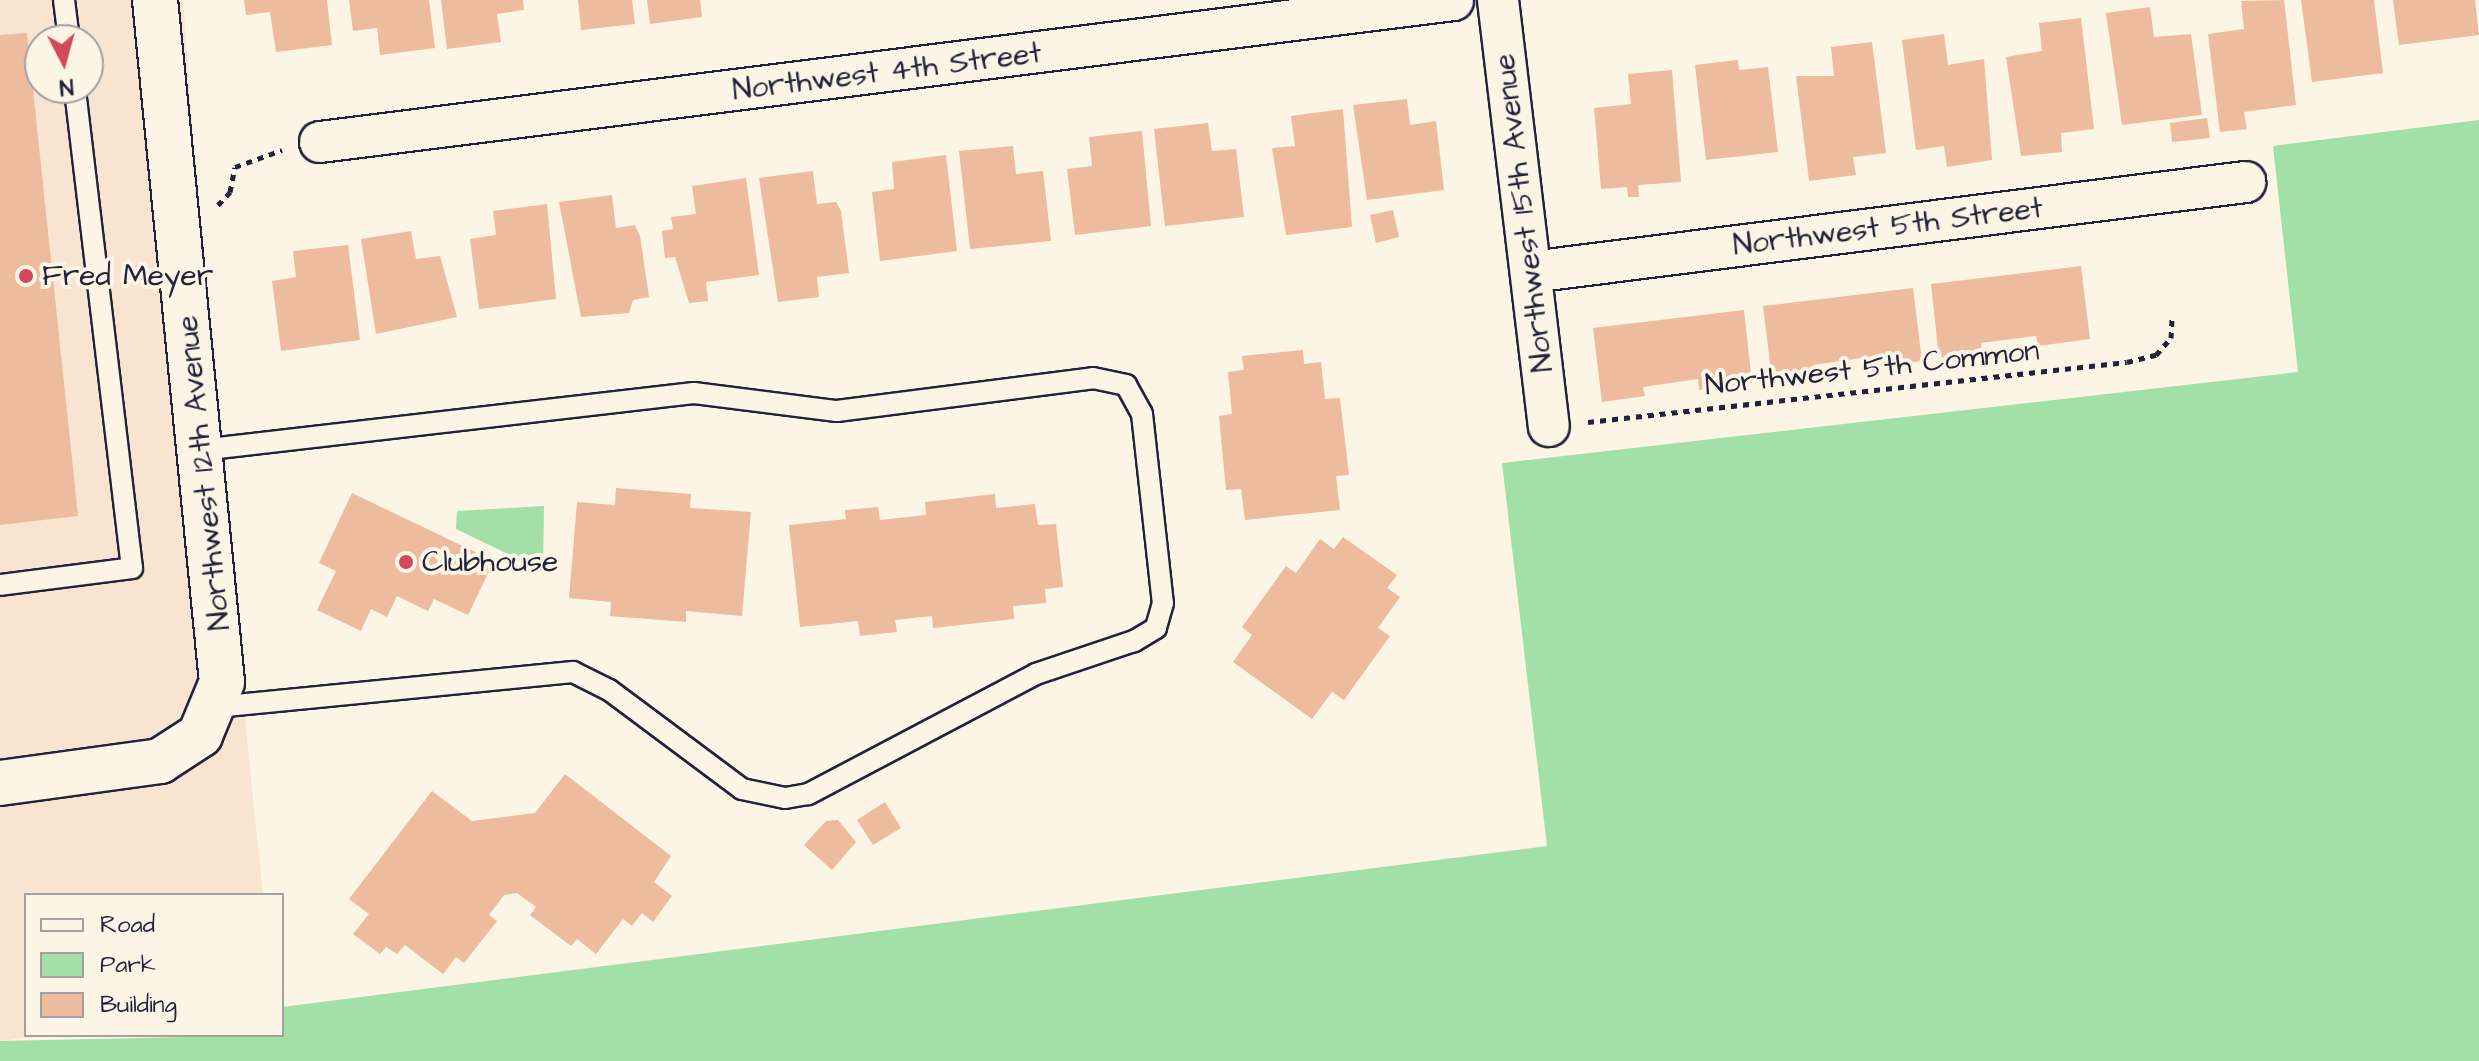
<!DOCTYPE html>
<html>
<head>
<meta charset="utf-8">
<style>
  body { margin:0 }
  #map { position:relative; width:2479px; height:1061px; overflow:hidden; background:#fcf5e5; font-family:"Architects Daughter",sans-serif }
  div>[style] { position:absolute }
  .built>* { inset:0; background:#f8e4d0 }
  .green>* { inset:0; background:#a2e0a7 }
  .building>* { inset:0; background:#edbb9e }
  .path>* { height:5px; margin-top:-2.5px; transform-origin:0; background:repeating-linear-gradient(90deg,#22223b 0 6px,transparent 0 12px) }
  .roads { filter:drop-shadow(2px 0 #22223b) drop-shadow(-2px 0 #22223b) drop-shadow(0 2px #22223b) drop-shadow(0 -2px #22223b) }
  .lane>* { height:20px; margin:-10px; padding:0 10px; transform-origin:10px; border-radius:10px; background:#fcf5e5 }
  .street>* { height:40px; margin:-20px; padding:0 20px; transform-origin:20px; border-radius:20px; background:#fcf5e5 }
  .secondary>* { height:44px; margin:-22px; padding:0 22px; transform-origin:22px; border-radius:22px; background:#fcf5e5 }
  .dots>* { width:22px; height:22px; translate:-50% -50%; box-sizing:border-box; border:4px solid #fcf5e5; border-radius:50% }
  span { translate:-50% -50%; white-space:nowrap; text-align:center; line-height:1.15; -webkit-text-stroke:8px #fcf5e5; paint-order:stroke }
  .street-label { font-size:30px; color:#22223b }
  .poi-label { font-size:30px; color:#22223b }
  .left { translate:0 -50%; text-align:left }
  .legend { position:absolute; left:24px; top:893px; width:260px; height:144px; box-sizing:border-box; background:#fcf5e5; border:2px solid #a5a1a1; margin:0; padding:10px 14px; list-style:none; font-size:24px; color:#22223b }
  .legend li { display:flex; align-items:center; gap:16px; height:40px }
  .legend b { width:40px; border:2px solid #a5a1a1 }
  .north { position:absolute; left:24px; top:24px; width:80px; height:80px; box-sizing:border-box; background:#fcf5e5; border:2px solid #a5a1a1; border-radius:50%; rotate:174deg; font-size:22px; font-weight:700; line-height:32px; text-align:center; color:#22223b }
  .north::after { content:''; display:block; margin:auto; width:28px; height:36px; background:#d1495b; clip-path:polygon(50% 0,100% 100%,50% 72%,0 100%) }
</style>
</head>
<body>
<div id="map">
  <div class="built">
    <i style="clip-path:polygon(evenodd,0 0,183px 0,212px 397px,263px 895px,26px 895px,26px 1035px,49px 1035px,0 1041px,0 0,40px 40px,88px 40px,88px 88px,40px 88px,40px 40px)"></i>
  </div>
  <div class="green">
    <i style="clip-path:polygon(2479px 120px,2479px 1061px,0 1061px,0 1041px,282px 1035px,282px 1007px,1547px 846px,1502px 463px,2298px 372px,2273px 146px)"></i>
    <i style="clip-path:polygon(544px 506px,543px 571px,456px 529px,457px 511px)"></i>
  </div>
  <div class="building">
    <i style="clip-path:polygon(244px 0,327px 0,332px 45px,276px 52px,270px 12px,246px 15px)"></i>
    <i style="clip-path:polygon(349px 0,429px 0,435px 48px,380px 55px,377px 28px,353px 31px)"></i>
    <i style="clip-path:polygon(441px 0,523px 0,524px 10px,497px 14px,501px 42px,447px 49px)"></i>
    <i style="clip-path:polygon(578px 0,632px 0,635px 24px,581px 30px)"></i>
    <i style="clip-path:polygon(647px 0,700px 0,702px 17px,650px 24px)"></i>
    <i style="clip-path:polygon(2284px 0,2296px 105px,2244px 112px,2247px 129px,2220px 132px,2208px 34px,2244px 29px,2241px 1px)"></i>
    <i style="clip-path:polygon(2301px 0,2374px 0,2383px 73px,2312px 82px)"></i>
    <i style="clip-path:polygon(2393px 0,2475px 0,2479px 35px,2399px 45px)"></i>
    <i style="clip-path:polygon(2150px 7px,2154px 37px,2191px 34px,2202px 115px,2122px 125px,2106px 13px)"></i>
    <i style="clip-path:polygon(2081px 18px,2094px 129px,2061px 133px,2062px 152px,2021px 156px,2006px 57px,2042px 51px,2039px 23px)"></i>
    <i style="clip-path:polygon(27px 33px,78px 516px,0 525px,0 35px)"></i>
    <i style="clip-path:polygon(1944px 34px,1948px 65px,1984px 59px,1992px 160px,1947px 167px,1944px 146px,1916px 150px,1902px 40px)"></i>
    <i style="clip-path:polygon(1872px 42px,1886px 153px,1853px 157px,1856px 175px,1809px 181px,1796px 76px,1834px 76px,1831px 47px)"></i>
    <i style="clip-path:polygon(1738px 60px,1739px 70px,1768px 67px,1778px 152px,1706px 160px,1695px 65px)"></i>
    <i style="clip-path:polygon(1672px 70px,1681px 182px,1638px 185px,1639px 197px,1628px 197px,1627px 187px,1601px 189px,1594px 108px,1631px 104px,1628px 74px)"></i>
    <i style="clip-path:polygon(1407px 99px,1410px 125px,1436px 121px,1444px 190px,1367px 200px,1353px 105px)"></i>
    <i style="clip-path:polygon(1343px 109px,1352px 227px,1286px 235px,1272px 148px,1295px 146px,1291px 116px)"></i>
    <i style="clip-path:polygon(2207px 118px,2210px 138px,2172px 142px,2170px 123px)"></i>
    <i style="clip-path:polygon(1208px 123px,1212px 151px,1236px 149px,1244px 217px,1165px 226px,1154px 129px)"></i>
    <i style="clip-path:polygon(1142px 131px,1151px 226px,1075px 235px,1067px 169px,1092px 166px,1089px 137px)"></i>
    <i style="clip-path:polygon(1013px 146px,1016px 174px,1043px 171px,1051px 241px,970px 249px,959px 151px)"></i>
    <i style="clip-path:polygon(946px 155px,957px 251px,880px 261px,872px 192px,894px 189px,892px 162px)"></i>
    <i style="clip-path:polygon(813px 171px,817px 204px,836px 202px,841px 211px,849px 273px,817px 277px,819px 297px,778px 302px,759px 178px)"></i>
    <i style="clip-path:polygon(746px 178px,759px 275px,706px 282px,708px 301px,689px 303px,675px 257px,665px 258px,662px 231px,673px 229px,671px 217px,696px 214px,692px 186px)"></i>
    <i style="clip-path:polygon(612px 195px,616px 228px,635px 225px,640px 236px,649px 297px,633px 300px,629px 313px,581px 317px,559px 202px)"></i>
    <i style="clip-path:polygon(547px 204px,556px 299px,479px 309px,470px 239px,496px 235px,493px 211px)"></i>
    <i style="clip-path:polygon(1393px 210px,1399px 237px,1376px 243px,1370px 215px)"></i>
    <i style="clip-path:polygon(411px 231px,416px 259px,440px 256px,457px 317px,376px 334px,361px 239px)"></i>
    <i style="clip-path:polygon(348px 245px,360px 340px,281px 351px,272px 281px,296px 277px,293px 251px)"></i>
    <i style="clip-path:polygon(2081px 266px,2090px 339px,2038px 346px,2036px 336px,1981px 343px,1982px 352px,1939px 358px,1931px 284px)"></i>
    <i style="clip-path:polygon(1913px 288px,1922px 361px,1869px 368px,1868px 357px,1813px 365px,1814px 374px,1772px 379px,1763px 306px)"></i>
    <i style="clip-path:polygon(1744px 310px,1752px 383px,1699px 390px,1698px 379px,1643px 387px,1645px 396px,1602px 402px,1593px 328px)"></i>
    <i style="clip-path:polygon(1303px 350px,1304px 364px,1321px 362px,1325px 399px,1340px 398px,1349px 475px,1336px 476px,1340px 510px,1245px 520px,1241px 489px,1226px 490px,1219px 416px,1232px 414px,1228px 372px,1244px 370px,1242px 356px)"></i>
    <i style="clip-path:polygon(616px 488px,691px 494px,690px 508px,751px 512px,742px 616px,686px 611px,686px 622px,610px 616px,611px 602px,569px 598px,577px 502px,615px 505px)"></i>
    <i style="clip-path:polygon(352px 493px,494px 561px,468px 615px,434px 599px,428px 611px,397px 596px,387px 617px,371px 609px,361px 631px,317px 610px,336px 571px,319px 563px)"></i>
    <i style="clip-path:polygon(995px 494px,996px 508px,1035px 504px,1038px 525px,1056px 524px,1063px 587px,1045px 589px,1046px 603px,1013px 606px,1014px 619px,933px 628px,932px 616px,895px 620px,897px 632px,860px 636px,858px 621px,800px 627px,789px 525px,846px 519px,845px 510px,878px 507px,880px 520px,926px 515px,925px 502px)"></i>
    <i style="clip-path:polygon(1343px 537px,1397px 575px,1387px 588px,1400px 597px,1378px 628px,1390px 636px,1344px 700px,1332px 692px,1312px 719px,1233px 662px,1252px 635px,1242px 627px,1286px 566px,1296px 573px,1320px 539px,1334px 549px)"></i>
    <i style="clip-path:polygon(565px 774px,671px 856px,654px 882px,672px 896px,653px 922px,642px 913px,632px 926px,623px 919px,596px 954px,577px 939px,571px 946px,530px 915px,536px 907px,517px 893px,504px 895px,489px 915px,497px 921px,464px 963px,456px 957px,443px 974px,405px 945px,397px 954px,386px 947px,380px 954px,353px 934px,369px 914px,349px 899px,432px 791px,472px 821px,535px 813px)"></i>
    <i style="clip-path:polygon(885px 802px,901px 828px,873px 845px,857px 820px)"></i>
    <i style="clip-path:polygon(838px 820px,856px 842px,832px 870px,804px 845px,826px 821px)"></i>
  </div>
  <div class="path">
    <i style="left:218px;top:205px;width:18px;rotate:-47deg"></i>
    <i style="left:230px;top:192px;width:25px;rotate:-79deg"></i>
    <i style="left:235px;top:167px;width:50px;rotate:-19.9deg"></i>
    <i style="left:1588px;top:422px;width:542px;rotate:-6.35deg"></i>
    <i style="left:2127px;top:362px;width:30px;rotate:-14deg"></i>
    <i style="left:2156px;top:355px;width:23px;rotate:-49deg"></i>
    <i style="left:2171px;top:338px;width:20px;rotate:-87deg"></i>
  </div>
  <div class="roads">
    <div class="lane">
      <i style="left:64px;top:0;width:40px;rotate:82.9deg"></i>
      <i style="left:201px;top:450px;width:496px;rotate:-6.6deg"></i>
      <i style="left:694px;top:393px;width:144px;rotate:7.2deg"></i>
      <i style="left:837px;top:411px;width:258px;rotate:-7.3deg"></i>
      <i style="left:1093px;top:378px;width:34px;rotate:12deg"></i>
      <i style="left:1126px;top:385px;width:33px;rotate:61deg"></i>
      <i style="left:1142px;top:414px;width:190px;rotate:83.7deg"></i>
      <i style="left:1163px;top:603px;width:26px;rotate:106deg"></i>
      <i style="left:1156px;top:628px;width:26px;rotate:149deg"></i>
      <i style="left:1134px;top:641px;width:103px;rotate:161.4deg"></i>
      <i style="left:1036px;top:674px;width:258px;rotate:152.2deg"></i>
      <i style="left:808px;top:794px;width:23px;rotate:170deg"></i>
      <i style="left:785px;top:798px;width:44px;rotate:-168.2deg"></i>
      <i style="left:742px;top:789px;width:166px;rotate:-143.3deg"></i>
      <i style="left:609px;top:690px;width:40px;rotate:-153.4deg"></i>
      <i style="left:573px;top:672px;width:359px;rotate:174.4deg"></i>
      <i style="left:0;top:585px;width:133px;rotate:-7.3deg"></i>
      <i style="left:132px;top:568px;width:483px;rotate:-96.8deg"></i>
    </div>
    <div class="street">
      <i style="left:1498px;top:0;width:429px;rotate:83.2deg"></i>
      <i style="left:320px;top:142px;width:1142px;rotate:-7.14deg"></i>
      <i style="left:1531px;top:272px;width:720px;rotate:-7.18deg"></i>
    </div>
    <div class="secondary">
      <i style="left:0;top:783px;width:162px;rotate:-7.8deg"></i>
      <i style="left:160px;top:761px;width:48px;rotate:-33deg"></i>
      <i style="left:200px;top:735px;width:57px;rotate:-67.5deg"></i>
      <i style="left:222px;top:682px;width:685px;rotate:-95.61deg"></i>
    </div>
  </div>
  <div class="dots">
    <i style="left:26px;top:276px;background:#d1495b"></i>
    <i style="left:406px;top:562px;background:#d1495b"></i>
  </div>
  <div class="street-label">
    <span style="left:887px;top:72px;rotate:-7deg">Northwest 4th Street</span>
    <span style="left:1524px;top:213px;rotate:-97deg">Northwest 15th Avenue</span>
    <span style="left:1888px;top:227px;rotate:-7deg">Northwest 5th Street</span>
    <span style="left:1872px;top:368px;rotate:-6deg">Northwest 5th Common</span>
    <span style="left:204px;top:473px;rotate:-96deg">Northwest 12th Avenue</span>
  </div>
  <div class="poi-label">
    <span class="left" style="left:42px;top:276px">Fred Meyer</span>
    <span class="left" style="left:422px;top:562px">Clubhouse</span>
  </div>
  <ul class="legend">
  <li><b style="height:10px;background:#fcf5e5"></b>Road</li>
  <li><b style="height:22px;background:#a2e0a7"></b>Park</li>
  <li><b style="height:22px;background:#edbb9e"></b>Building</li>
  </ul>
  <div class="north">N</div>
</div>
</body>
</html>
